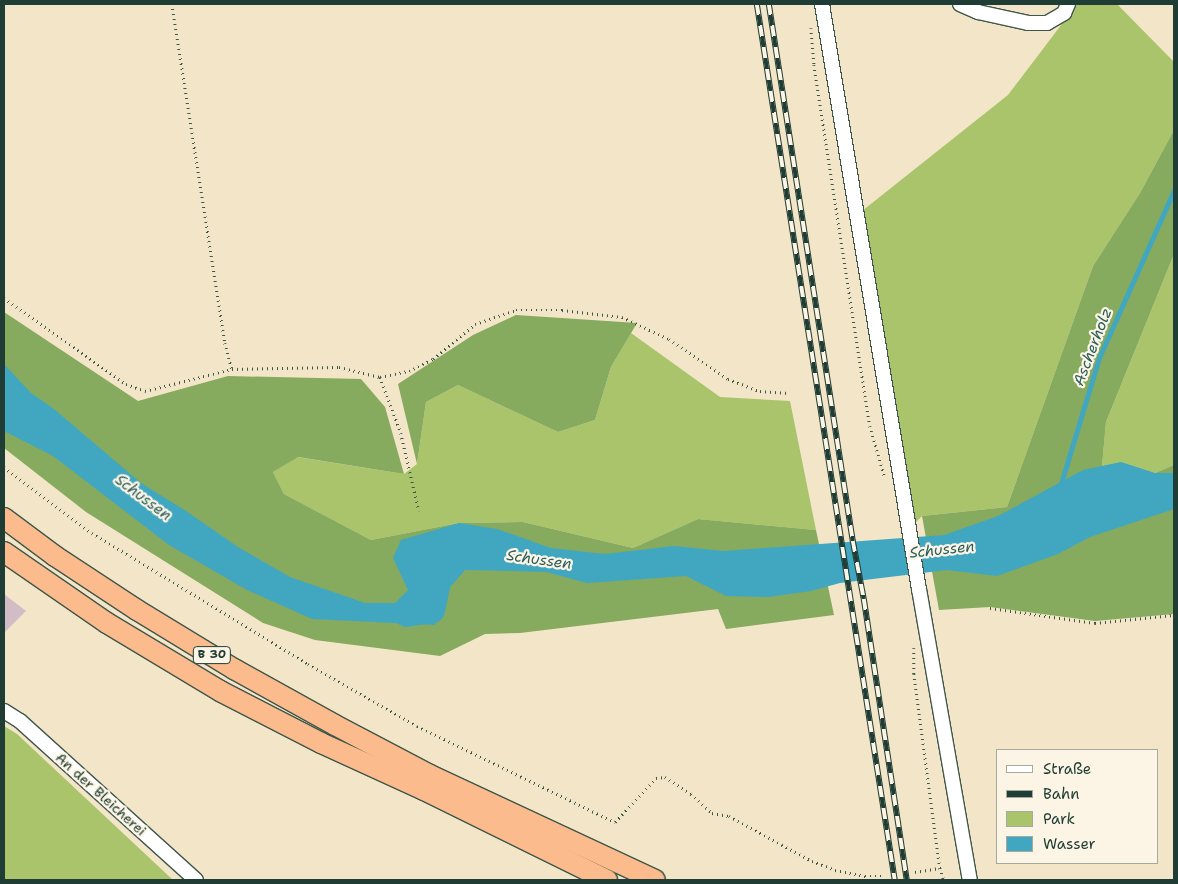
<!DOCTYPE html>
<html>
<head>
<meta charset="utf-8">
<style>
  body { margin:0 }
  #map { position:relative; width:1178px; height:884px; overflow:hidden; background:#f3e5c8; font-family:"Shantell Sans",sans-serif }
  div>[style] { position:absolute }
  .industrial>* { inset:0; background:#d2bdc7 }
  .green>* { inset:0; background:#a9c46a }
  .forest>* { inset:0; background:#86aa5e }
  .water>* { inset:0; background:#41a7c1 }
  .stream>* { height:4.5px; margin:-2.25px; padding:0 2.25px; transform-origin:2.25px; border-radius:2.25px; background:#41a7c1 }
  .river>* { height:25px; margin:-12.5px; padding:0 12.5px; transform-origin:12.5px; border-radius:12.5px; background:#41a7c1 }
  .path>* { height:2.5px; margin-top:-1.25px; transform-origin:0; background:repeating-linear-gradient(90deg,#3f564a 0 1px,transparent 0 5px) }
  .roads { filter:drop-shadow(1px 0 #3f564a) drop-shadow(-1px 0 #3f564a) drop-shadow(0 1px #3f564a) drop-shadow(0 -1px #3f564a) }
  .minor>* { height:14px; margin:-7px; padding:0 7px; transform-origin:7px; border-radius:7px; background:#fff }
  .highway>* { height:20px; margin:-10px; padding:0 10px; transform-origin:10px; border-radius:10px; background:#fbbb8c }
  .rail>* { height:5.5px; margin-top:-2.75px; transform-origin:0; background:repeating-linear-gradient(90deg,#fcf5e5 0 11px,#1f3d34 0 22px); box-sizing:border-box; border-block:1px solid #1f3d34 }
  span { translate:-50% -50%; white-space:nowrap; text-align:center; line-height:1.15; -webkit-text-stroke:4.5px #fcf5e5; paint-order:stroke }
  .shield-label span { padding:1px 4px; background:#fcf5e5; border:1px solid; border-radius:4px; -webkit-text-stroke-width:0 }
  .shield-label { font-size:12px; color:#1f3d34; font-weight:700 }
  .street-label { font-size:14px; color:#1f3d34 }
  .water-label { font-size:15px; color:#295d5e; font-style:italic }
  .frame { position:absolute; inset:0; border:5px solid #1f3d34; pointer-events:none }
  .legend { position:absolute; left:996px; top:749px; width:162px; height:115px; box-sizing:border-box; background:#fcf5e5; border:1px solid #a4ab9e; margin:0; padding:6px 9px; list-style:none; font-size:15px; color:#1f3d34 }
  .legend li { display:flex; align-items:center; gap:10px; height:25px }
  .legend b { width:25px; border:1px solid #a4ab9e }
</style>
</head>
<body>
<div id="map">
  <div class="industrial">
    <i style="clip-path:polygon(4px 594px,26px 611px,4px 633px)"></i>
  </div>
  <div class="green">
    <i style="clip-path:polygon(1077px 4px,1117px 4px,1174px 62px,1174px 130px,1140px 193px,1093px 266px,1007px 507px,922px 516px,910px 528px,857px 215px,1008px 95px)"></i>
    <i style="clip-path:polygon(1174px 254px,1174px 465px,1155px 473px,1121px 462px,1102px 466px,1106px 422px)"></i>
    <i style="clip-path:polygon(631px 333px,720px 397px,790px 401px,816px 530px,698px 519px,633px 548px,523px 522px,459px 523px,371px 540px,284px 494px,273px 472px,297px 457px,404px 474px,417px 464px,426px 402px,458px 385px,558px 432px,595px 420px,611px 367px)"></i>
    <i style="clip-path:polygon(4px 726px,17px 734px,173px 880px,4px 880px)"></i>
  </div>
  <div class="forest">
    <i style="clip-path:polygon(1174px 130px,1174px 254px,1106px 422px,1102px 466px,1121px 462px,1155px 473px,1174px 465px,1174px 614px,1095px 621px,990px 607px,939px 610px,922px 516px,1007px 507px,1093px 266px,1140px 193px)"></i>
    <i style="clip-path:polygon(4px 312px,138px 401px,228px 376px,361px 379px,385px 407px,404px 474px,298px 457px,273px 472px,284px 494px,371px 540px,459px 523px,523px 522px,633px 548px,698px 519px,816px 530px,834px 615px,726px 629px,718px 609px,520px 633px,485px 634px,440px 656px,315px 640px,263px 623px,86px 512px,4px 448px)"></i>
    <i style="clip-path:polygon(516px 315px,637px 323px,611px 367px,595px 420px,558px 432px,458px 385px,426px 402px,417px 464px,398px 384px,473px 335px)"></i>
  </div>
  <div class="water">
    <i style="clip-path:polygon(4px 364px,31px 393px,54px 409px,141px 483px,186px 511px,238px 547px,290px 577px,365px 603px,395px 603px,408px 590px,393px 558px,401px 540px,459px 523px,497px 529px,551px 548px,605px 554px,674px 546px,723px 551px,944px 535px,998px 516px,1083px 470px,1121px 462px,1155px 473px,1174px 473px,1174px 509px,1090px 537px,1058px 554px,997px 576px,947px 570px,840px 583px,811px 591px,768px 597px,726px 596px,686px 576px,587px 583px,546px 572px,465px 570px,452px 585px,429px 594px,439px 609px,435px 625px,312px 619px,247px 590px,169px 545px,53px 456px,4px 431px)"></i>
  </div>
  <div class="stream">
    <i style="left:1060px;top:487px;width:135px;rotate:-73.2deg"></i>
    <i style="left:1099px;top:358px;width:184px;rotate:-65.9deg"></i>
  </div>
  <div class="river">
    <i style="left:406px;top:614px;width:26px;rotate:-9deg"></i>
    <i style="left:432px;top:610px;width:39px;rotate:-78deg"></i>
    <i style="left:440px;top:572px;width:13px;rotate:-29deg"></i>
  </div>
  <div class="path">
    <i style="left:172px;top:4px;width:343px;rotate:81.1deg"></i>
    <i style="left:225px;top:343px;width:27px;rotate:75deg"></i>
    <i style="left:811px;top:28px;width:37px;rotate:85deg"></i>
    <i style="left:814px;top:65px;width:365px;rotate:81.2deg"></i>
    <i style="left:870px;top:426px;width:54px;rotate:73.9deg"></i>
    <i style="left:4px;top:298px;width:149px;rotate:35.2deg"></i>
    <i style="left:126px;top:384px;width:20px;rotate:20deg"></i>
    <i style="left:145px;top:391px;width:90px;rotate:-14.2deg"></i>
    <i style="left:232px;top:369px;width:107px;rotate:-1.1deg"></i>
    <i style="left:339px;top:367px;width:42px;rotate:13.7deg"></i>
    <i style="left:380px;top:377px;width:30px;rotate:-12deg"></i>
    <i style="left:409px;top:371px;width:27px;rotate:-27deg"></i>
    <i style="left:433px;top:359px;width:55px;rotate:-39.8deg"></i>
    <i style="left:475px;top:324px;width:43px;rotate:-18.9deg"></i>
    <i style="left:516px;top:310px;width:46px"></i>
    <i style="left:562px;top:310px;width:60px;rotate:6.7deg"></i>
    <i style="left:622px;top:317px;width:52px;rotate:25.1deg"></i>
    <i style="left:669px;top:339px;width:71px;rotate:34.1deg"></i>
    <i style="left:728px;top:379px;width:34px;rotate:21deg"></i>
    <i style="left:760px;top:391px;width:29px;rotate:4deg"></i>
    <i style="left:380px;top:377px;width:60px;rotate:69.4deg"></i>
    <i style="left:401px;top:433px;width:80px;rotate:77deg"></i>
    <i style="left:4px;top:467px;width:110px;rotate:36.9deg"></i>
    <i style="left:92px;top:533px;width:253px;rotate:31.2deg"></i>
    <i style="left:308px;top:664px;width:125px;rotate:29.6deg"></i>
    <i style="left:417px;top:726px;width:220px;rotate:25.9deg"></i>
    <i style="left:615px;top:822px;width:60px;rotate:-47deg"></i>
    <i style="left:656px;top:778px;width:9px;rotate:-6deg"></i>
    <i style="left:665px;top:777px;width:31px;rotate:33deg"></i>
    <i style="left:691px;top:794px;width:28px;rotate:42deg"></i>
    <i style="left:712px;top:813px;width:17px;rotate:10deg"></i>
    <i style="left:729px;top:816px;width:94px;rotate:28.5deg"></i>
    <i style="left:812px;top:861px;width:25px;rotate:21deg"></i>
    <i style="left:835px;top:870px;width:31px;rotate:11deg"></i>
    <i style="left:865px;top:876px;width:18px"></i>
    <i style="left:990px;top:608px;width:106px;rotate:8.1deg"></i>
    <i style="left:1095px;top:623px;width:79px;rotate:-5.8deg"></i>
    <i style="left:914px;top:648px;width:26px;rotate:90deg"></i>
    <i style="left:914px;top:674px;width:196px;rotate:82.4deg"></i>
    <i style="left:940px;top:868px;width:13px;rotate:72deg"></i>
    <i style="left:915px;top:872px;width:25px;rotate:-9deg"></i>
  </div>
  <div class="roads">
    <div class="minor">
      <i style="left:822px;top:4px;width:593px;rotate:80.59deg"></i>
      <i style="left:919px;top:589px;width:295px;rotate:80.1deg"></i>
      <i style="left:960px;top:4px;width:20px;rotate:24deg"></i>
      <i style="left:978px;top:12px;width:51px;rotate:12.4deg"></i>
      <i style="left:1028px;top:23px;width:19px"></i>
      <i style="left:1047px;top:23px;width:20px;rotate:-30deg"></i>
      <i style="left:1064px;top:13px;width:10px;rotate:-66deg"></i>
      <i style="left:4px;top:711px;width:19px;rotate:32deg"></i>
      <i style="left:20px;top:721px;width:237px;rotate:42.1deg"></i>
    </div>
    <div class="highway">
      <i style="left:4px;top:518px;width:64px;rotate:36.7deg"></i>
      <i style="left:55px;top:556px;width:98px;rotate:33.4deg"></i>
      <i style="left:137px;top:610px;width:114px;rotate:31.3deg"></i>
      <i style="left:234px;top:669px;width:115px;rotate:29deg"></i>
      <i style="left:335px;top:725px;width:107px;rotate:27.8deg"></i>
      <i style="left:430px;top:775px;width:248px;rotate:25deg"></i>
      <i style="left:4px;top:552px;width:125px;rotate:34.6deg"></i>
      <i style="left:107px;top:623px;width:132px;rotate:31deg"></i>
      <i style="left:220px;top:691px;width:114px;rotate:27.2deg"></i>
      <i style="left:321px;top:743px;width:113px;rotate:24.5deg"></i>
      <i style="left:424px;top:790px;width:204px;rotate:26.2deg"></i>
    </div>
  </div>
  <div class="rail">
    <i style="left:757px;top:4px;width:887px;rotate:81.05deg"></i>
    <i style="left:769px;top:4px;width:544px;rotate:81.11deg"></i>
    <i style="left:853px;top:541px;width:59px;rotate:79.3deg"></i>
    <i style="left:864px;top:599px;width:284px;rotate:81.3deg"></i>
  </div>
  <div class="shield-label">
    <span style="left:212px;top:655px">B 30</span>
  </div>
  <div class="street-label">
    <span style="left:101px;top:794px;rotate:42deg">An der Bleicherei</span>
  </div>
  <div class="water-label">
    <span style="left:1093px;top:347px;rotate:-69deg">Ascherholz</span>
    <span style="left:143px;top:498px;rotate:37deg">Schussen</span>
    <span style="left:942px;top:550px;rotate:-6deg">Schussen</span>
    <span style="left:539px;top:560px;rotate:8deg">Schussen</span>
  </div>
  <div class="frame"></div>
  <ul class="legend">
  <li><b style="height:6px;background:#fff"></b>Straße</li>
  <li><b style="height:6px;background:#1f3d34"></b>Bahn</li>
  <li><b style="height:14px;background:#a9c46a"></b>Park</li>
  <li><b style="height:14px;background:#41a7c1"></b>Wasser</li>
  </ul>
</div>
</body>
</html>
